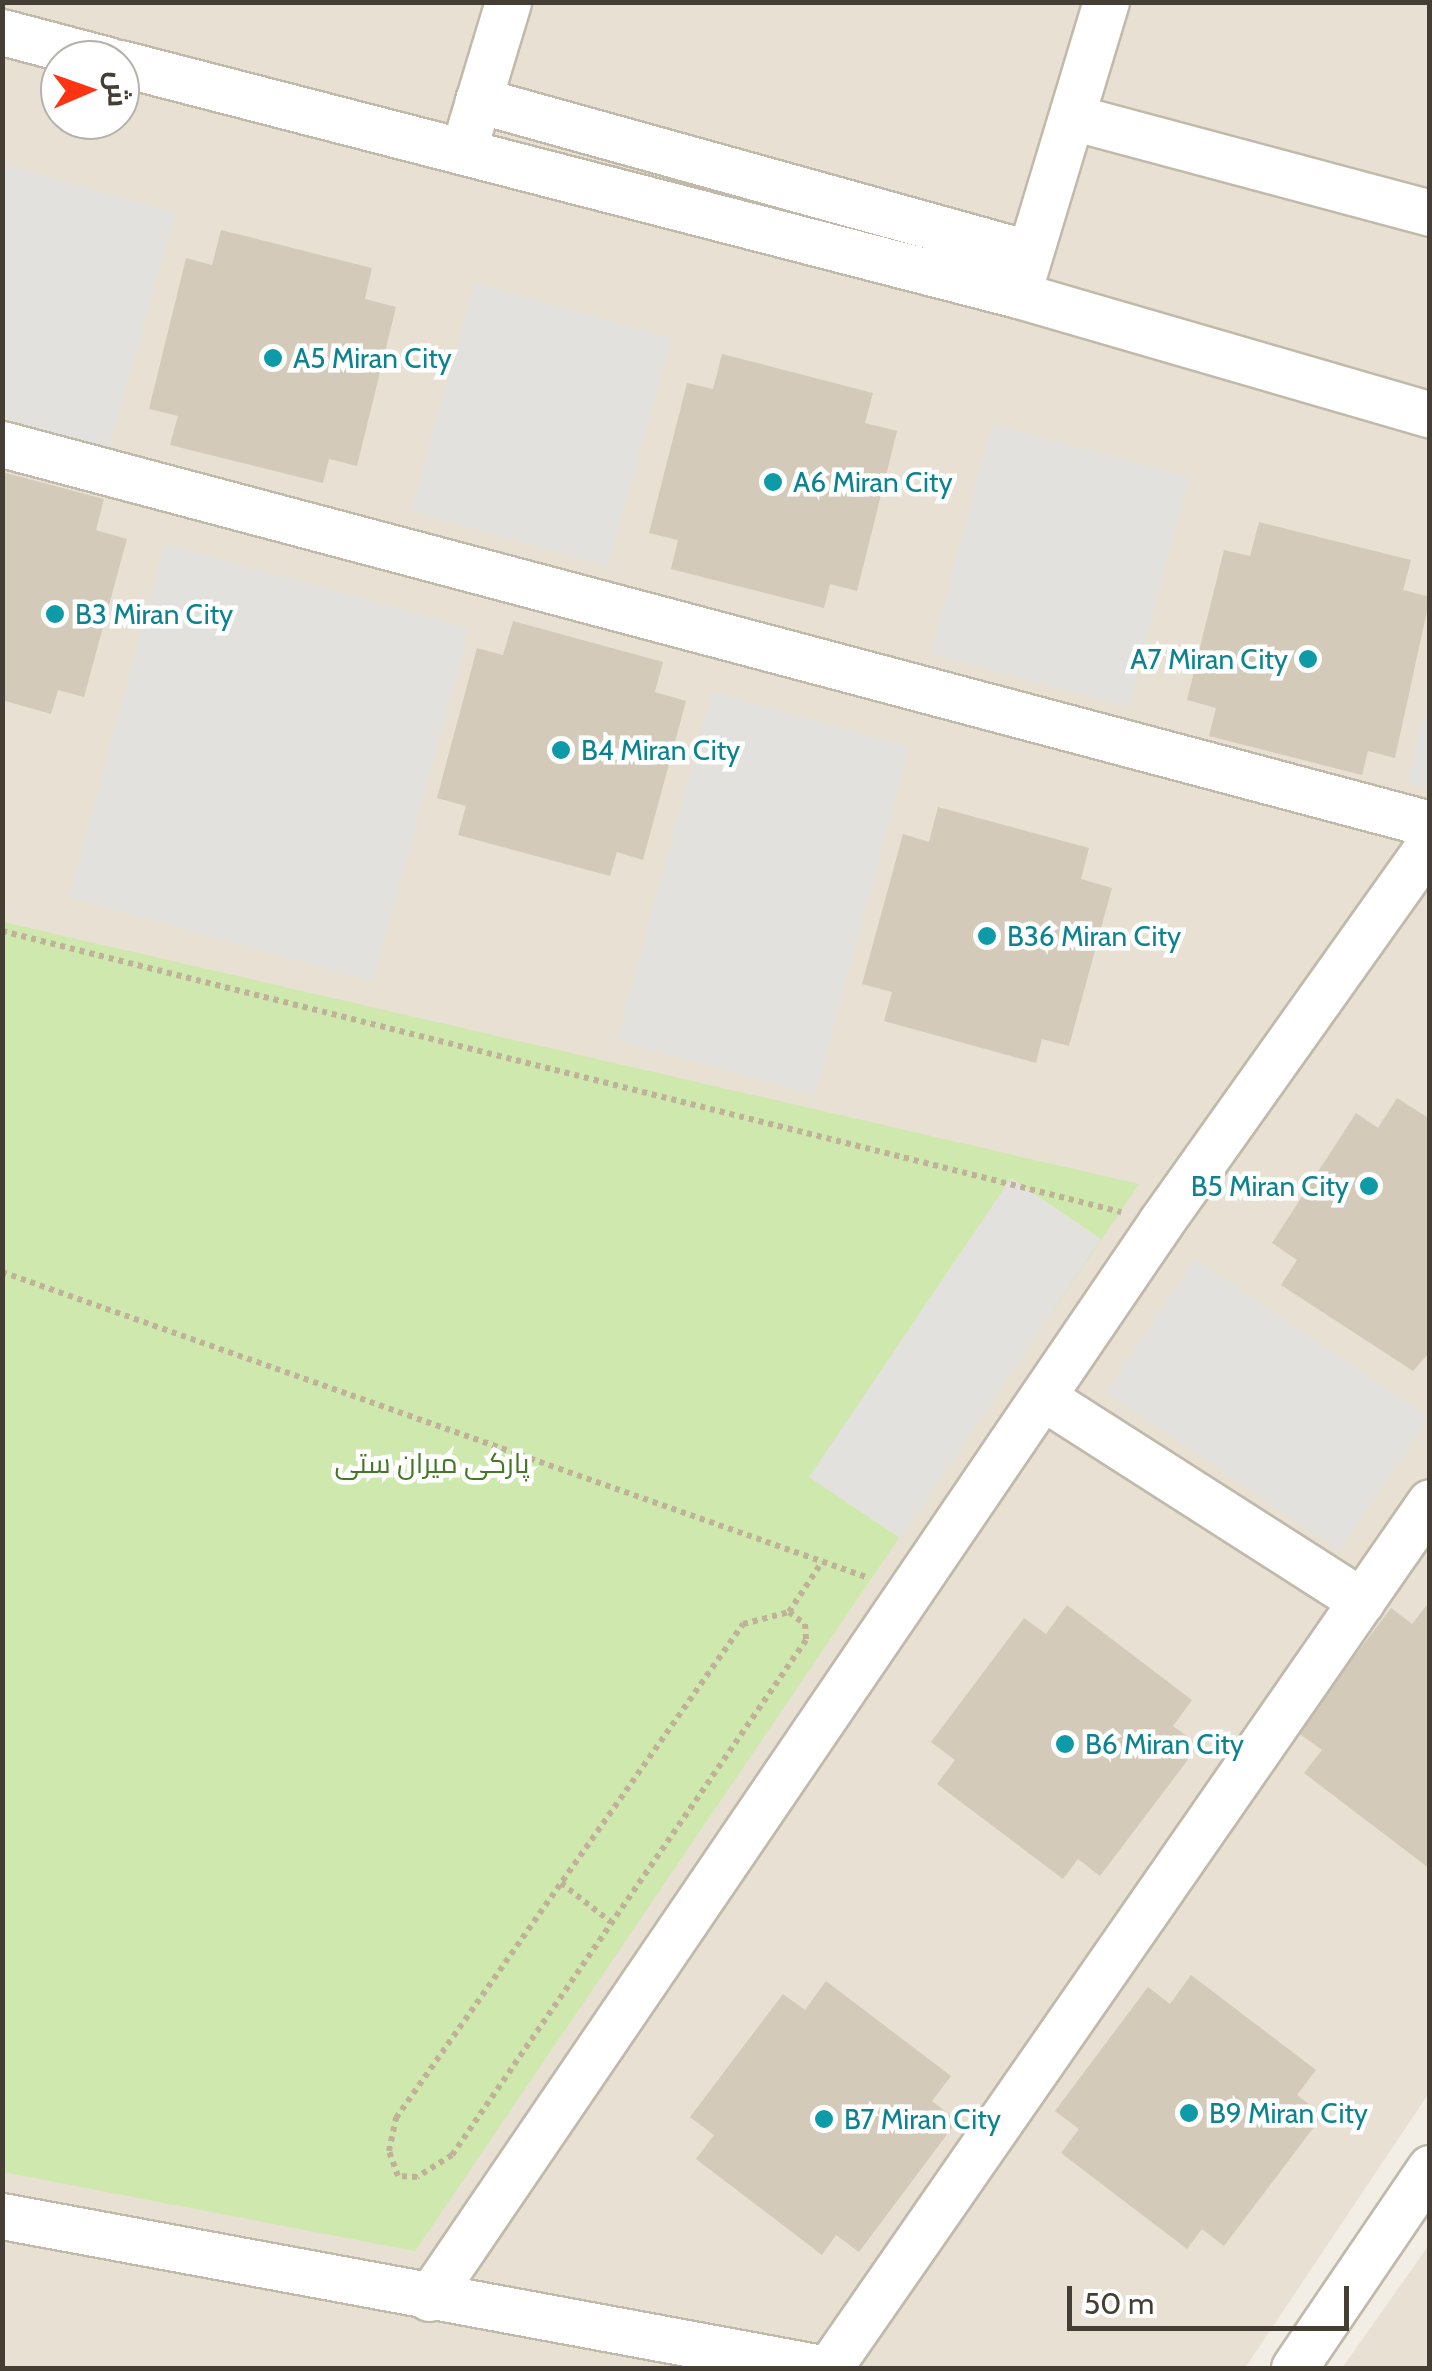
<!DOCTYPE html>
<html>
<head>
<meta charset="utf-8">
<style>
  body { margin:0 }
  #map { position:relative; width:1432px; height:2371px; overflow:hidden; background:#f3eee5; font-family:Cabin,Cairo,sans-serif }
  div>[style] { position:absolute }
  .residential>* { inset:0; background:#e7e0d3 }
  .green>* { inset:0; background:#cee8ad }
  .parking>* { inset:0; background:#e3e1dd }
  .building>* { inset:0; background:#d4caba }
  .path>* { height:6px; margin-top:-3px; transform-origin:0; background:repeating-linear-gradient(90deg,#c0b298 0 5px,transparent 0 10px) }
  .roads { filter:drop-shadow(2px 0 #c1b9aa) drop-shadow(-2px 0 #c1b9aa) drop-shadow(0 2px #c1b9aa) drop-shadow(0 -2px #c1b9aa) }
  .minor>* { height:45px; margin:-22.5px; padding:0 22.5px; transform-origin:22.5px; border-radius:22.5px; background:#fff }
  .dots>* { width:28px; height:28px; translate:-50% -50%; box-sizing:border-box; border:5px solid #fff; border-radius:50% }
  span { translate:-50% -50%; white-space:nowrap; text-align:center; line-height:1.15; -webkit-text-stroke:9px #fff; paint-order:stroke }
  .culture-label { font-size:28px; color:#0d838f }
  .left { translate:0 -50%; text-align:left }
  .right { translate:-100% -50%; text-align:right }
  .park-label { font-size:28px; color:#467727 }
  .frame { position:absolute; inset:0; border:5px solid #453e34; pointer-events:none }
  .north { position:absolute; left:40px; top:40px; width:100px; height:100px; box-sizing:border-box; background:#fff; border:2px solid #b5b2ae; border-radius:50%; rotate:88deg; font-size:28px; font-weight:700; line-height:40px; text-align:center; color:#453e34 }
  .north::after { content:''; display:block; margin:auto; width:35px; height:45px; background:#fc3413; clip-path:polygon(50% 0,100% 100%,50% 72%,0 100%) }
  .scale { position:absolute; left:1067px; top:2286px; width:282px; height:45px; box-sizing:border-box; border:5px solid #453e34; border-top:0; padding-left:12px; font-size:30px; line-height:35px; white-space:nowrap; color:#453e34; -webkit-text-stroke:8px #fff; paint-order:stroke }
</style>
</head>
<body>
<div id="map">
  <div class="residential">
    <i style="clip-path:polygon(evenodd,3px 3px,1429px 3px,1429px 2093px,1245px 2368px,3px 2368px,3px 3px,60px 60px,120px 60px,120px 120px,60px 120px,60px 60px)"></i>
    <i style="clip-path:polygon(1429px 2245px,1429px 2368px,1342px 2368px)"></i>
  </div>
  <div class="green">
    <i style="clip-path:polygon(3px 922px,1139px 1184px,415px 2251px,3px 2172px)"></i>
  </div>
  <div class="parking">
    <i style="clip-path:polygon(3px 164px,175px 213px,109px 448px,3px 417px)"></i>
    <i style="clip-path:polygon(475px 283px,671px 338px,608px 566px,411px 511px)"></i>
    <i style="clip-path:polygon(992px 424px,1189px 477px,1128px 707px,931px 653px)"></i>
    <i style="clip-path:polygon(165px 544px,469px 628px,373px 981px,69px 897px)"></i>
    <i style="clip-path:polygon(712px 692px,909px 747px,815px 1095px,617px 1040px)"></i>
    <i style="clip-path:polygon(1429px 693px,1430px 787px,1429px 788px,1408px 782px)"></i>
    <i style="clip-path:polygon(1011px 1178px,1101px 1239px,900px 1538px,809px 1477px)"></i>
    <i style="clip-path:polygon(1195px 1259px,1429px 1417px,1339px 1550px,1106px 1392px)"></i>
  </div>
  <div class="building">
    <i style="clip-path:polygon(221px 230px,372px 268px,365px 299px,396px 307px,357px 466px,329px 459px,323px 483px,170px 445px,178px 416px,149px 409px,186px 258px,212px 265px)"></i>
    <i style="clip-path:polygon(722px 354px,873px 393px,865px 423px,897px 431px,857px 591px,830px 584px,824px 608px,671px 569px,678px 540px,649px 533px,687px 383px,713px 389px)"></i>
    <i style="clip-path:polygon(2px 472px,104px 499px,96px 530px,127px 539px,84px 697px,58px 690px,51px 714px,2px 700px)"></i>
    <i style="clip-path:polygon(1259px 522px,1411px 560px,1403px 590px,1430px 597px,1395px 758px,1368px 751px,1362px 775px,1209px 736px,1216px 708px,1187px 700px,1224px 550px,1250px 556px)"></i>
    <i style="clip-path:polygon(513px 621px,663px 662px,655px 692px,686px 701px,643px 860px,617px 852px,610px 876px,458px 835px,466px 806px,437px 798px,477px 648px,503px 655px)"></i>
    <i style="clip-path:polygon(938px 807px,1089px 848px,1081px 879px,1112px 888px,1069px 1046px,1042px 1039px,1036px 1063px,884px 1021px,892px 992px,862px 984px,903px 834px,929px 842px)"></i>
    <i style="clip-path:polygon(1397px 1098px,1430px 1119px,1430px 1352px,1413px 1371px,1281px 1285px,1297px 1260px,1272px 1243px,1356px 1113px,1378px 1128px)"></i>
    <i style="clip-path:polygon(1430px 1601px,1430px 1869px,1304px 1773px,1322px 1750px,1297px 1732px,1391px 1608px,1412px 1624px)"></i>
    <i style="clip-path:polygon(1067px 1605px,1192px 1700px,1173px 1726px,1199px 1745px,1100px 1876px,1078px 1859px,1063px 1879px,937px 1784px,955px 1760px,931px 1742px,1024px 1618px,1046px 1634px)"></i>
    <i style="clip-path:polygon(1191px 1975px,1316px 2070px,1297px 2095px,1323px 2115px,1224px 2246px,1202px 2229px,1187px 2249px,1061px 2153px,1079px 2129px,1055px 2111px,1148px 1987px,1170px 2004px)"></i>
    <i style="clip-path:polygon(826px 1981px,951px 2076px,932px 2101px,957px 2121px,859px 2252px,836px 2235px,822px 2255px,696px 2159px,714px 2135px,690px 2117px,783px 1994px,805px 2010px)"></i>
  </div>
  <div class="path">
    <i style="left:2px;top:931px;width:1154px;rotate:14.1deg"></i>
    <i style="left:2px;top:1272px;width:919px;rotate:19.44deg"></i>
    <i style="left:789px;top:1612px;width:20px;rotate:37deg"></i>
    <i style="left:805px;top:1624px;width:16px;rotate:86deg"></i>
    <i style="left:806px;top:1640px;width:625px;rotate:124.5deg"></i>
    <i style="left:452px;top:2155px;width:41px;rotate:147.8deg"></i>
    <i style="left:417px;top:2177px;width:19px;rotate:-177deg"></i>
    <i style="left:398px;top:2176px;width:27px;rotate:-110deg"></i>
    <i style="left:389px;top:2151px;width:34px;rotate:-78deg"></i>
    <i style="left:396px;top:2118px;width:604px;rotate:-54.91deg"></i>
    <i style="left:743px;top:1624px;width:48px;rotate:-14.6deg"></i>
    <i style="left:789px;top:1612px;width:60px;rotate:-56.6deg"></i>
    <i style="left:561px;top:1883px;width:63px;rotate:38deg"></i>
  </div>
  <div class="roads">
    <div class="minor">
      <i style="left:2px;top:32px;width:110px;rotate:14.8deg"></i>
      <i style="left:120px;top:63px;width:927px;rotate:14.49deg"></i>
      <i style="left:1018px;top:295px;width:429px;rotate:16.2deg"></i>
      <i style="left:478px;top:100px;width:571px;rotate:15.55deg"></i>
      <i style="left:1072px;top:117px;width:371px;rotate:15deg"></i>
      <i style="left:470px;top:128px;width:132px;rotate:-73.2deg"></i>
      <i style="left:1021px;top:283px;width:294px;rotate:-73.2deg"></i>
      <i style="left:2px;top:444px;width:1478px;rotate:14.9deg"></i>
      <i style="left:1044px;top:1398px;width:377px;rotate:32.6deg"></i>
      <i style="left:2px;top:2216px;width:833px;rotate:10.51deg"></i>
      <i style="left:429px;top:2298px;width:1301px;rotate:-55.77deg"></i>
      <i style="left:1161px;top:1222px;width:464px;rotate:-54.6deg"></i>
      <i style="left:829px;top:2368px;width:1054px;rotate:-55.24deg"></i>
      <i style="left:1294px;top:2368px;width:242px;rotate:-55.8deg"></i>
    </div>
  </div>
  <div class="dots">
    <i style="left:273px;top:358px;background:#0f9aa8"></i>
    <i style="left:773px;top:482px;background:#0f9aa8"></i>
    <i style="left:55px;top:614px;background:#0f9aa8"></i>
    <i style="left:1308px;top:659px;background:#0f9aa8"></i>
    <i style="left:561px;top:750px;background:#0f9aa8"></i>
    <i style="left:987px;top:936px;background:#0f9aa8"></i>
    <i style="left:1369px;top:1186px;background:#0f9aa8"></i>
    <i style="left:1065px;top:1744px;background:#0f9aa8"></i>
    <i style="left:1189px;top:2113px;background:#0f9aa8"></i>
    <i style="left:824px;top:2119px;background:#0f9aa8"></i>
  </div>
  <div class="culture-label">
    <span class="left" style="left:293px;top:358px">A5 Miran City</span>
    <span class="left" style="left:793px;top:482px">A6 Miran City</span>
    <span class="left" style="left:75px;top:614px">B3 Miran City</span>
    <span class="right" style="left:1288px;top:659px">A7 Miran City</span>
    <span class="left" style="left:581px;top:750px">B4 Miran City</span>
    <span class="left" style="left:1007px;top:936px">B36 Miran City</span>
    <span class="right" style="left:1349px;top:1186px">B5 Miran City</span>
    <span class="left" style="left:1085px;top:1744px">B6 Miran City</span>
    <span class="left" style="left:1209px;top:2113px">B9 Miran City</span>
    <span class="left" style="left:844px;top:2119px">B7 Miran City</span>
  </div>
  <div class="park-label">
    <span style="left:432px;top:1463px">پارکی میران ستی</span>
  </div>
  <div class="frame"></div>
  <div class="north">ش</div>
  <div class="scale">50 m</div>
</div>
</body>
</html>
